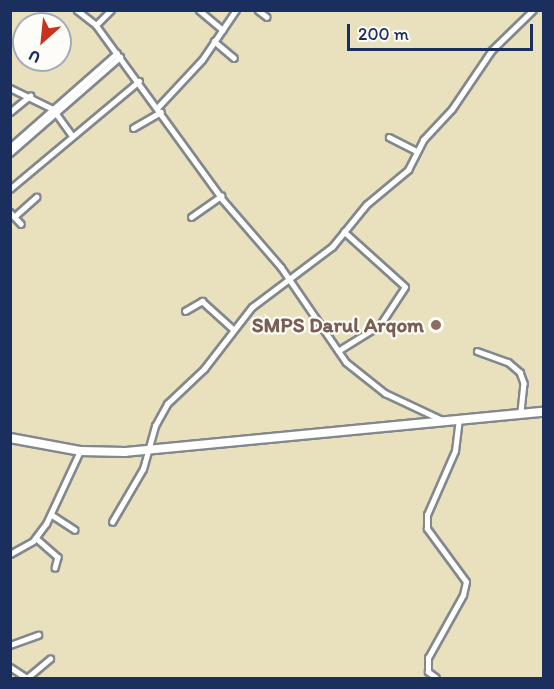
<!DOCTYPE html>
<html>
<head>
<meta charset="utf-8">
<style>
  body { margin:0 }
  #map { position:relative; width:554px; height:689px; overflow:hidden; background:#e9e0bd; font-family:Itim,sans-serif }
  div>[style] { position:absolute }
  .roads { filter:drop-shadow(2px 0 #82888e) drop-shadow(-2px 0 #82888e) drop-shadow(0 2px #82888e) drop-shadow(0 -2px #82888e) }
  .minor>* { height:4.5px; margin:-2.25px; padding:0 2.25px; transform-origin:2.25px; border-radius:2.25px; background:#fff }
  .primary>* { height:8px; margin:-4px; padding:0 4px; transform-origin:4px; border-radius:4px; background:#fff }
  .dots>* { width:16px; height:16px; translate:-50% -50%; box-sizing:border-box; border:3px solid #fdfcf7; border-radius:50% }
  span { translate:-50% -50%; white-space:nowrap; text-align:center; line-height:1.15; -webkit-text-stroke:4.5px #fdfcf7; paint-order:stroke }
  .education-label { font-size:21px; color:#785e54; font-weight:700 }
  .right { translate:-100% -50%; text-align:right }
  .frame { position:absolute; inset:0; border:12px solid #1b2f5e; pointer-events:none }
  .north { position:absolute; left:12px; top:12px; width:60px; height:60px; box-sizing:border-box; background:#fdfcf7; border:2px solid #a3aaba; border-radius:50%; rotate:207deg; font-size:16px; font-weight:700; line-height:24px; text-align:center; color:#1b2f5e }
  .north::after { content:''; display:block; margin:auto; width:21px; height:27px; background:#c8321e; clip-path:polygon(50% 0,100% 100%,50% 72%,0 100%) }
  .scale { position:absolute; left:347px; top:24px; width:186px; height:27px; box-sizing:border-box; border:3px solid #1b2f5e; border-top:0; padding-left:8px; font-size:18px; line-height:21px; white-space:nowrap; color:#1b2f5e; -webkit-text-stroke:4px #fdfcf7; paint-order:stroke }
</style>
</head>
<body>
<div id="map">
  <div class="roads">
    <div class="minor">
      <i style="left:77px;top:10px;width:24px;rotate:38deg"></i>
      <i style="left:96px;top:25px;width:216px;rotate:54deg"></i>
      <i style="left:223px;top:200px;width:89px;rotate:49.1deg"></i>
      <i style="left:281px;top:267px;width:115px;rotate:55.6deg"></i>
      <i style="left:346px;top:362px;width:50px;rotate:38.5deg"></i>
      <i style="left:385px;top:393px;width:63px;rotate:25.3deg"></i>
      <i style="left:199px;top:10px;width:31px;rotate:40deg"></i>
      <i style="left:258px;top:10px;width:11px;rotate:38deg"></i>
      <i style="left:96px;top:25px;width:21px;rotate:-45deg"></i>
      <i style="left:214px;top:41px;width:26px;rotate:40deg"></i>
      <i style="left:10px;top:88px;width:48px;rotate:26deg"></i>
      <i style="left:53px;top:109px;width:32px;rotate:54deg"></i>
      <i style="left:158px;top:107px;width:64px;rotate:-46.9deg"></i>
      <i style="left:202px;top:60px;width:60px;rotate:-55.8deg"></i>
      <i style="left:10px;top:112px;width:26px;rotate:-39deg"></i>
      <i style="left:133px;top:128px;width:32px;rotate:-30deg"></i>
      <i style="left:389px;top:137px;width:31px;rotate:27deg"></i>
      <i style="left:10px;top:147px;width:142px;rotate:-41.3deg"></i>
      <i style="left:10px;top:153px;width:146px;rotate:-41.1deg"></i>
      <i style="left:10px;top:189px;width:168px;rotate:-39.9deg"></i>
      <i style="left:10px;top:212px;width:16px;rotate:47deg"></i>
      <i style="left:14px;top:217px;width:30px;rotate:-42deg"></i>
      <i style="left:191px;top:217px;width:37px;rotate:-35deg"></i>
      <i style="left:185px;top:311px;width:20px;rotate:-30deg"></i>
      <i style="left:202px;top:301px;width:42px;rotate:42.1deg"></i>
      <i style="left:338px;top:351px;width:49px;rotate:-31.8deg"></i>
      <i style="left:380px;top:325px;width:45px;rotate:-56.7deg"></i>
      <i style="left:405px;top:287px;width:82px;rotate:-138deg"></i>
      <i style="left:477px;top:351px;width:33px;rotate:20deg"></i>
      <i style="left:508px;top:362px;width:16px;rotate:40deg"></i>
      <i style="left:520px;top:372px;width:12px;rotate:70deg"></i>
      <i style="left:524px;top:383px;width:31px;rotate:96deg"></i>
      <i style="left:52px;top:515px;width:27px;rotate:33deg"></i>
      <i style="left:112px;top:522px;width:61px;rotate:-59.7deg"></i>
      <i style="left:143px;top:469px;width:45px;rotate:-74.4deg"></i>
      <i style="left:155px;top:426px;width:25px;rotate:-61deg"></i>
      <i style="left:167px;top:404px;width:51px;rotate:-43.4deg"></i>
      <i style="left:204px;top:369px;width:78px;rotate:-52.3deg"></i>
      <i style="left:252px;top:307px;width:100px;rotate:-36.9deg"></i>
      <i style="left:332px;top:247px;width:54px;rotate:-51deg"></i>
      <i style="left:366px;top:205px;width:55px;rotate:-39.8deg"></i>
      <i style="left:408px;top:170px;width:34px;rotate:-63deg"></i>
      <i style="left:423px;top:140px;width:42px;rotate:-46.9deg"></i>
      <i style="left:452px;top:109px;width:71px;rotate:-55.9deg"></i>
      <i style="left:492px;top:50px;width:57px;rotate:-44.3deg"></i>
      <i style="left:36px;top:538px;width:29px;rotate:41deg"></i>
      <i style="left:58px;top:557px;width:11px;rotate:105deg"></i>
      <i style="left:10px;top:554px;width:26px;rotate:-29deg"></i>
      <i style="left:33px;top:541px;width:21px;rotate:-53deg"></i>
      <i style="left:46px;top:524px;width:81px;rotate:-65deg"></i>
      <i style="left:10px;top:645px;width:30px;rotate:-20deg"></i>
      <i style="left:10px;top:667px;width:20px;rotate:33deg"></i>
      <i style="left:27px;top:678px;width:30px;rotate:-40deg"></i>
      <i style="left:436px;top:678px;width:10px;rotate:-143deg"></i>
      <i style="left:428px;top:672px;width:14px;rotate:-90deg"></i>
      <i style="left:428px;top:658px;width:72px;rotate:-60.9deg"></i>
      <i style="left:463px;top:595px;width:13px;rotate:-77deg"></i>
      <i style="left:466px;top:582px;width:66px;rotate:-126.3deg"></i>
      <i style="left:427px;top:529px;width:14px;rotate:-90deg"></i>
      <i style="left:427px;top:515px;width:70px;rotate:-66.4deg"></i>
      <i style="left:455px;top:451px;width:31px;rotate:-83deg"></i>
    </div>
    <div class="primary">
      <i style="left:10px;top:438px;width:71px;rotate:10.5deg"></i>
      <i style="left:80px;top:451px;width:45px;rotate:1.3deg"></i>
      <i style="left:125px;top:452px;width:421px;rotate:-5.5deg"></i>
    </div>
  </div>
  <div class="dots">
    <i style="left:436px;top:325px;background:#8d6e63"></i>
  </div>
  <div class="education-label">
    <span class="right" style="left:424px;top:325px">SMPS Darul Arqom</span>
  </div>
  <div class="frame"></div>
  <div class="north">U</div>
  <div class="scale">200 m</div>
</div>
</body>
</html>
